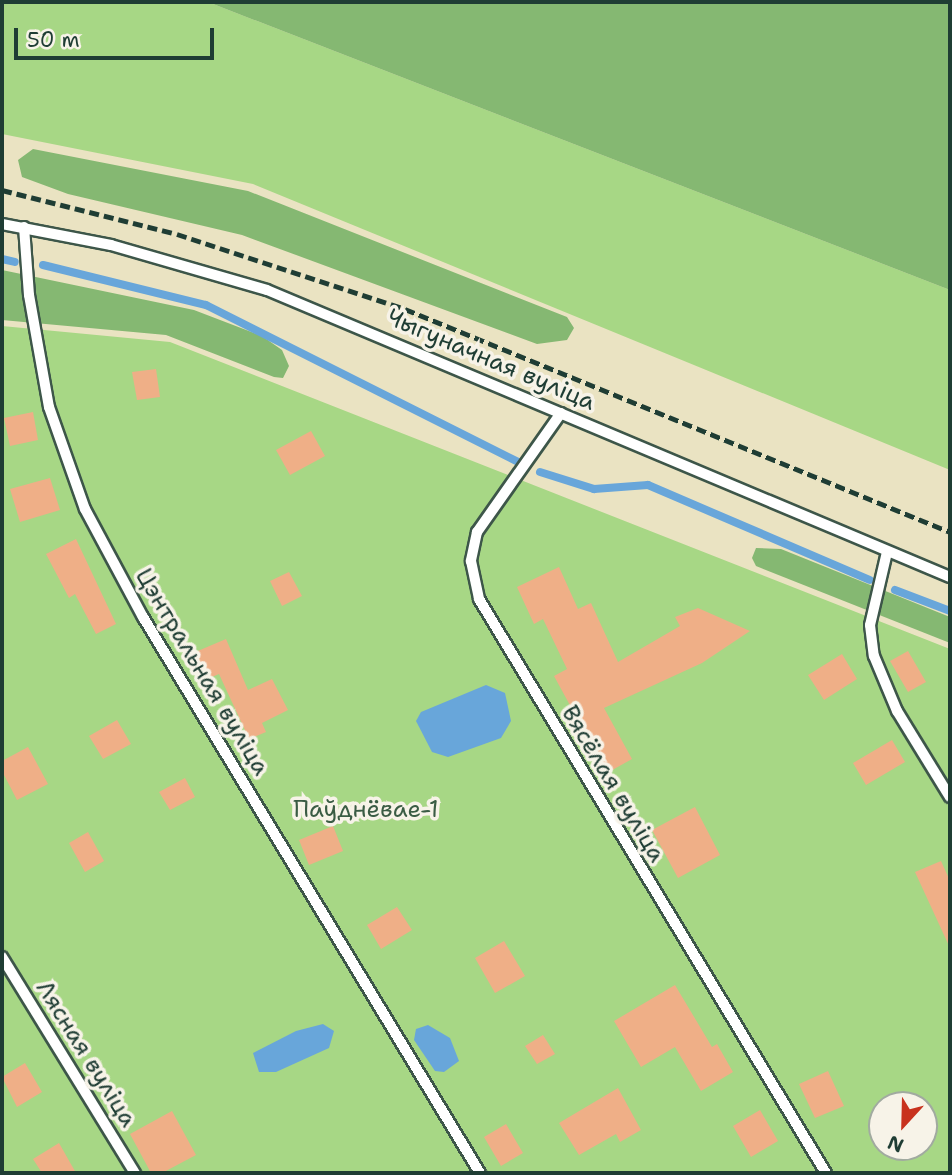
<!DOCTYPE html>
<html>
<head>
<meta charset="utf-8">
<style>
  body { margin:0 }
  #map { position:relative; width:952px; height:1175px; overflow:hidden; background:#eae3c2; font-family:"Shantell Sans",sans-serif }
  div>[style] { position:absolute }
  .green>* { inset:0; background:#a7d785 }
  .forest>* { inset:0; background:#85b872 }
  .water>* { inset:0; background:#68a6da }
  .stream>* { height:8px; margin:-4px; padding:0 4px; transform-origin:4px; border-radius:4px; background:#68a6da }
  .building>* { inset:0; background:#efaf87 }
  .roads { filter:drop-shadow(2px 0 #3d5649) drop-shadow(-2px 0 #3d5649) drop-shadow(0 2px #3d5649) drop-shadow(0 -2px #3d5649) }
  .service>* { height:10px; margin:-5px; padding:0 5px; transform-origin:5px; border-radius:5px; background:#fff }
  .rail>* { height:5px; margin-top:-2.5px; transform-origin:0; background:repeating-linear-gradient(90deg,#1f3d34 0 10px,transparent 0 15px) }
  span { translate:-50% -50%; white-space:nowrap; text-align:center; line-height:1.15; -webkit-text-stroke:7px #f7f3e8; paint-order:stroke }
  .street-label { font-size:24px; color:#1f3d34 }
  .park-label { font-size:24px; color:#3a5c44 }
  .frame { position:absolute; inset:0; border:4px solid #1f3d34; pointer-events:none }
  .north { position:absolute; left:868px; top:1091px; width:70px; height:70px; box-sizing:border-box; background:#f7f3e8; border:2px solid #a1aaa0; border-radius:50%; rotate:202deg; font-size:19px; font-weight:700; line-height:28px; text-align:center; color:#1f3d34 }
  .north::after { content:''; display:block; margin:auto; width:24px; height:32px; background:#c8321e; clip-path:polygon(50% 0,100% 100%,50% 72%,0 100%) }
  .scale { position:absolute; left:14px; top:28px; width:200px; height:32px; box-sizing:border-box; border:4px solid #1f3d34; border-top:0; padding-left:9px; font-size:21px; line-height:24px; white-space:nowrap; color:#1f3d34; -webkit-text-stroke:5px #f7f3e8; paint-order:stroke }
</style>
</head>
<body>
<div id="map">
  <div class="green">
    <i style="clip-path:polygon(2px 2px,208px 2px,950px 290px,950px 470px,253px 184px,2px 134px)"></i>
    <i style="clip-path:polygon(evenodd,2px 326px,170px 342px,950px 649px,950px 1173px,2px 1173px,2px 326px,882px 1105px,924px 1105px,924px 1147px,882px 1147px,882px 1105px)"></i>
  </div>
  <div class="forest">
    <i style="clip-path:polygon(208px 2px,950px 2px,950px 290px)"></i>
    <i style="clip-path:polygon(33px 149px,248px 191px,567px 317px,574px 328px,567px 340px,537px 344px,242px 235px,68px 194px,22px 177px,18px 160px)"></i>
    <i style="clip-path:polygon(2px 270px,194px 310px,262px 336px,282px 350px,289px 366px,283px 378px,274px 377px,166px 335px,2px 320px)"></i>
    <i style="clip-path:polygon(756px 548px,781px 549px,950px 617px,950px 643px,756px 566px,752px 558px)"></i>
  </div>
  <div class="water">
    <i style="clip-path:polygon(486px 685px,505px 693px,511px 721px,501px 738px,448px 757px,432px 752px,416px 721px,421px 712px)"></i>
    <i style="clip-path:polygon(323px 1024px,334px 1031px,329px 1048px,276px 1072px,259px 1072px,253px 1053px,296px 1031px)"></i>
    <i style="clip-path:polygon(428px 1025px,450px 1038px,459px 1061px,444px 1072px,435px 1071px,414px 1040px,416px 1029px)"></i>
  </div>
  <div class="stream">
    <i style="left:2px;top:259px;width:13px;rotate:13deg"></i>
    <i style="left:43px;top:265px;width:168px;rotate:13.8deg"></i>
    <i style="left:206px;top:305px;width:352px;rotate:26.7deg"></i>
    <i style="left:540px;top:472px;width:57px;rotate:17.5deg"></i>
    <i style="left:594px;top:489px;width:54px;rotate:-4.2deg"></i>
    <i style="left:648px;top:485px;width:241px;rotate:23.2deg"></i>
    <i style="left:895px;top:590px;width:59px;rotate:20.9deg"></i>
  </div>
  <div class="building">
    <i style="clip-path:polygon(156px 369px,160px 397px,137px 400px,132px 372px)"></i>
    <i style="clip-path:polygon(33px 412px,38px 440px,10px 446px,4px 418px)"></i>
    <i style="clip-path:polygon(311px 431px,325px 456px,290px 475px,276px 450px)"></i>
    <i style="clip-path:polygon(50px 478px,60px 510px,20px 522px,10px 489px)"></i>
    <i style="clip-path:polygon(76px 539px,116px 624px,96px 634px,75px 594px,69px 598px,46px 554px)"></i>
    <i style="clip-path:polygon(559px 567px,578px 609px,591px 603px,618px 662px,680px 626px,675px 617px,698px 608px,750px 631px,702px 663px,604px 708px,632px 759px,607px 773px,554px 676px,567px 669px,543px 619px,534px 624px,517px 587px)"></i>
    <i style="clip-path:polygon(289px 572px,302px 596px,282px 606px,270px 581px)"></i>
    <i style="clip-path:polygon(226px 639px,248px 690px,272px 679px,288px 710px,262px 723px,266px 732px,249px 739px,219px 674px,205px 680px,193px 653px)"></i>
    <i style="clip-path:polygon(908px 651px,926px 682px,908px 692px,890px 661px)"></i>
    <i style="clip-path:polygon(842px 654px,857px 679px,824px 700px,808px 675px)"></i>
    <i style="clip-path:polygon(117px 720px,131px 744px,103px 759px,89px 736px)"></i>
    <i style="clip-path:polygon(892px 740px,905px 762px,866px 785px,853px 763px)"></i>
    <i style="clip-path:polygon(28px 747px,48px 784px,17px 800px,2px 771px,2px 761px)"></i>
    <i style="clip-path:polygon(185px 778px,195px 797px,170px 810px,159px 792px)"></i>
    <i style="clip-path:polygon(695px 807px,720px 855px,678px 878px,652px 830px)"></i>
    <i style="clip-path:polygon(333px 826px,343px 851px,309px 865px,299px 840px)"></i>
    <i style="clip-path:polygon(88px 832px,104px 861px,85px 872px,69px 843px)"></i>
    <i style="clip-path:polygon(941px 861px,950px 881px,950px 948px,915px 872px)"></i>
    <i style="clip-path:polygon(397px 907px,412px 930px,381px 949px,367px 925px)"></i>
    <i style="clip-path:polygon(504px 941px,525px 976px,495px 993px,475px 958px)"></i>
    <i style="clip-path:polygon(675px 985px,712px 1047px,717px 1044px,733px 1072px,701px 1091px,675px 1047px,641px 1067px,614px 1021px)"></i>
    <i style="clip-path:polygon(543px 1035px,555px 1054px,537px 1064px,525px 1046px)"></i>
    <i style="clip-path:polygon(25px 1063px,42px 1092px,17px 1107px,2px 1077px)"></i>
    <i style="clip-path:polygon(828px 1071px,844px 1106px,815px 1118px,799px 1084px)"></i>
    <i style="clip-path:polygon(618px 1088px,641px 1130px,620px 1142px,616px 1134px,579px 1155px,559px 1123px)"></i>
    <i style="clip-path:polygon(760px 1110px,778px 1141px,751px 1157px,733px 1126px)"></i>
    <i style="clip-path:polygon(172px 1111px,196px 1155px,162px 1173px,151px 1173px,130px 1134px)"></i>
    <i style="clip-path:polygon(506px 1124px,523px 1153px,501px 1166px,484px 1137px)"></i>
    <i style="clip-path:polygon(59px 1143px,76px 1173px,42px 1173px,33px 1159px)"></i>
  </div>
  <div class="roads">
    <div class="service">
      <i style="left:2px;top:224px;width:111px;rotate:10.9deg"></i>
      <i style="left:111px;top:245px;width:162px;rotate:16.1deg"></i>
      <i style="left:267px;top:290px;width:741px;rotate:22.79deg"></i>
      <i style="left:24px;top:227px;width:68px;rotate:85.8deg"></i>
      <i style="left:29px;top:295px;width:114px;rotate:79.9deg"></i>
      <i style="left:49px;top:407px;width:108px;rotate:70.6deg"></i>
      <i style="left:85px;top:509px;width:123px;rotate:61.8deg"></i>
      <i style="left:143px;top:617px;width:650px;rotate:58.78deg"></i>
      <i style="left:561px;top:413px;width:146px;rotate:125.2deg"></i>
      <i style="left:477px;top:532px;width:30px;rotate:102deg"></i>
      <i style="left:471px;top:561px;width:39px;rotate:78deg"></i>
      <i style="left:479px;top:599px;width:671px;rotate:58.85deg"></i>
      <i style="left:887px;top:552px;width:75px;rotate:103.1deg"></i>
      <i style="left:870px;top:625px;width:31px;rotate:83deg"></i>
      <i style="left:874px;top:656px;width:60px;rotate:67.3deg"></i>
      <i style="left:897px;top:711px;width:101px;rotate:58.4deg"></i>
      <i style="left:2px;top:957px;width:254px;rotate:58.4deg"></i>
    </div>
  </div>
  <div class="rail">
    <i style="left:2px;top:190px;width:180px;rotate:14.1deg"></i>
    <i style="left:177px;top:234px;width:240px;rotate:18.2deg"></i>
    <i style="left:405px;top:309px;width:589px;rotate:22.25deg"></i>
  </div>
  <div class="street-label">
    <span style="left:491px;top:360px;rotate:23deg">Чыгуначная вуліца</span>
    <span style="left:202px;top:672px;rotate:59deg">Цэнтральная вуліца</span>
    <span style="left:613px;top:784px;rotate:59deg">Вясёлая вуліца</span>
    <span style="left:86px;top:1054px;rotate:58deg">Лясная вуліца</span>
  </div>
  <div class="park-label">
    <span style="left:366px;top:810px">Паўднёвае-1</span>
  </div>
  <div class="frame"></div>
  <div class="north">N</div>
  <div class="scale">50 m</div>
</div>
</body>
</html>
